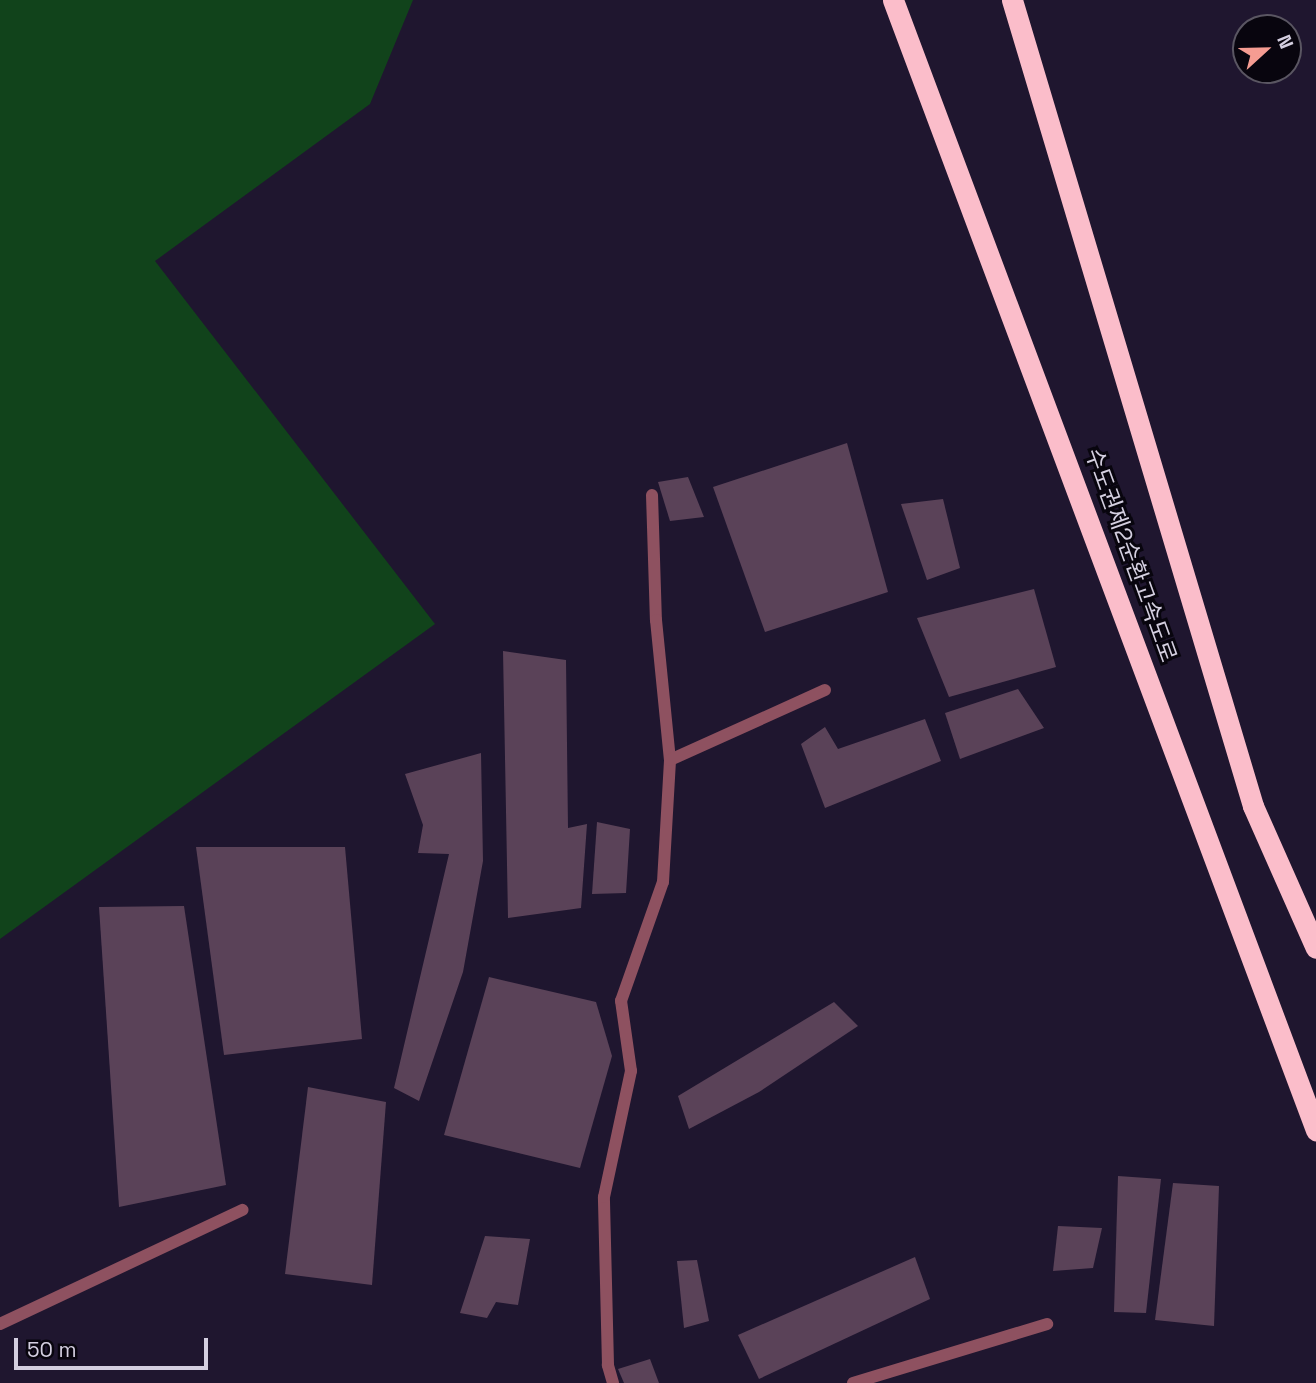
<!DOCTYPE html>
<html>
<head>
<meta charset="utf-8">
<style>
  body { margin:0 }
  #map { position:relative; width:1316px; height:1383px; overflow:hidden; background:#1f162f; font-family:"Space Grotesk","Noto Sans KR",sans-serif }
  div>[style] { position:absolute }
  .green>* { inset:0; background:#11431b }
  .building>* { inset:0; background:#5a4258 }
  .lane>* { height:12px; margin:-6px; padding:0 6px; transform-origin:6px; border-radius:6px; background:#8e5160 }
  .highway>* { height:21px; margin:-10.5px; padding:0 10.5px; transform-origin:10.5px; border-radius:10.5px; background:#fbbdca }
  span { translate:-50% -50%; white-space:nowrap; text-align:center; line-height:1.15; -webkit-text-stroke:6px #08050e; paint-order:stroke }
  .street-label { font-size:23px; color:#d4cfe0 }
  .north { position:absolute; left:1232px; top:14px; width:70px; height:70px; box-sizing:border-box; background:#08050e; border:2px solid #5a5662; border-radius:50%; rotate:68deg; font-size:19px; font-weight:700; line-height:28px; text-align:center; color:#d4cfe0 }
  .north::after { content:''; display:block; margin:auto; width:24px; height:32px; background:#f59c92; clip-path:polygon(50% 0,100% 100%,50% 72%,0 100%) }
  .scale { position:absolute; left:14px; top:1338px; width:194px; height:32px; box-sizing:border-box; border:4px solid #d4cfe0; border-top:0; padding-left:9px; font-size:21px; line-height:24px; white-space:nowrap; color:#d4cfe0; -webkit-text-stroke:5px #08050e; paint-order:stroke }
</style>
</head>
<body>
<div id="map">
  <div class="green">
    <i style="clip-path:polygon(0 0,413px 0,370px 104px,155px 261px,435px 624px,0 939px)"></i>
  </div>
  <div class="building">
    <i style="clip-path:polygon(847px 443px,888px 592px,765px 632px,713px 487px)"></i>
    <i style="clip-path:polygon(688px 477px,704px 517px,670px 521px,658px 482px)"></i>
    <i style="clip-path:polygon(943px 499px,960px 568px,927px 580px,901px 504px)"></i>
    <i style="clip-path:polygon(1034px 589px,1056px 667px,949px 697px,917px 618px)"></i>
    <i style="clip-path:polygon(503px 651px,566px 660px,568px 828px,587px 824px,581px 908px,508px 918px)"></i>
    <i style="clip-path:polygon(1018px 689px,1044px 728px,960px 759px,945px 713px)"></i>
    <i style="clip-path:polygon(925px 719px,941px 761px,825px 808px,801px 744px,825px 727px,838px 749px)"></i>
    <i style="clip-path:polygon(481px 753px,483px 861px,463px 972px,419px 1101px,394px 1088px,449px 854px,418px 853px,423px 825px,405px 774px)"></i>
    <i style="clip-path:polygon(597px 822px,630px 829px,626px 893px,592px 894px)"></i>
    <i style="clip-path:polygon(196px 847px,345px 847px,362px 1039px,224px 1055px)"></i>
    <i style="clip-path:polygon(184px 906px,226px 1185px,119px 1207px,99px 907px)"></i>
    <i style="clip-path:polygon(489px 977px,596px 1002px,612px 1056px,580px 1168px,444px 1135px)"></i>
    <i style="clip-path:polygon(834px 1002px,858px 1026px,759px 1092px,689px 1129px,678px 1096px)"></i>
    <i style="clip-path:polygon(308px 1087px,386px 1102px,372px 1285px,285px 1274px)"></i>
    <i style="clip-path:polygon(1118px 1176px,1161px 1179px,1146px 1313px,1114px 1312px)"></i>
    <i style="clip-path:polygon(1173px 1183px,1219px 1186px,1214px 1326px,1155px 1320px)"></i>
    <i style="clip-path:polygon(1058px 1226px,1102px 1228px,1093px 1268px,1053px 1271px)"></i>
    <i style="clip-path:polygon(485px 1236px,530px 1239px,518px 1305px,496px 1302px,487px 1318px,460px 1313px)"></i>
    <i style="clip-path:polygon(915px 1257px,930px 1299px,759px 1379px,738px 1335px)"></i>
    <i style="clip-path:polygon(697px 1260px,709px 1321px,684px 1328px,677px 1261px)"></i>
    <i style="clip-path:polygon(650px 1359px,659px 1383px,624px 1383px,618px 1369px)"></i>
  </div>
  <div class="lane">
    <i style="left:652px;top:495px;width:125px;rotate:88.2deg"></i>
    <i style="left:656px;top:620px;width:141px;rotate:84.3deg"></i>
    <i style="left:0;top:1324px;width:268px;rotate:-25.2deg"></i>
    <i style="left:613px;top:1383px;width:19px;rotate:-106deg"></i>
    <i style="left:608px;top:1365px;width:168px;rotate:-91.4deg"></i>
    <i style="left:604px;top:1197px;width:129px;rotate:-77.9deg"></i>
    <i style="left:631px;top:1071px;width:71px;rotate:-98.1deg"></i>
    <i style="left:621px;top:1001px;width:126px;rotate:-70.6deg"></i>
    <i style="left:663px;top:882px;width:122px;rotate:-86.7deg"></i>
    <i style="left:670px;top:760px;width:170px;rotate:-24.3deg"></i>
    <i style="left:853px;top:1383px;width:203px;rotate:-16.9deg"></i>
  </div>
  <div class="highway">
    <i style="left:893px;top:0;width:1207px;rotate:69.48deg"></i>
    <i style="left:1012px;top:0;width:841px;rotate:73.35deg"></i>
    <i style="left:1253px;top:806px;width:155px;rotate:66.1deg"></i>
  </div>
  <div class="street-label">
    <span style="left:1131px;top:555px;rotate:70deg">수도권제2순환고속도로</span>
  </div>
  <div class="north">N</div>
  <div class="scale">50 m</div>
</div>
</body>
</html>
